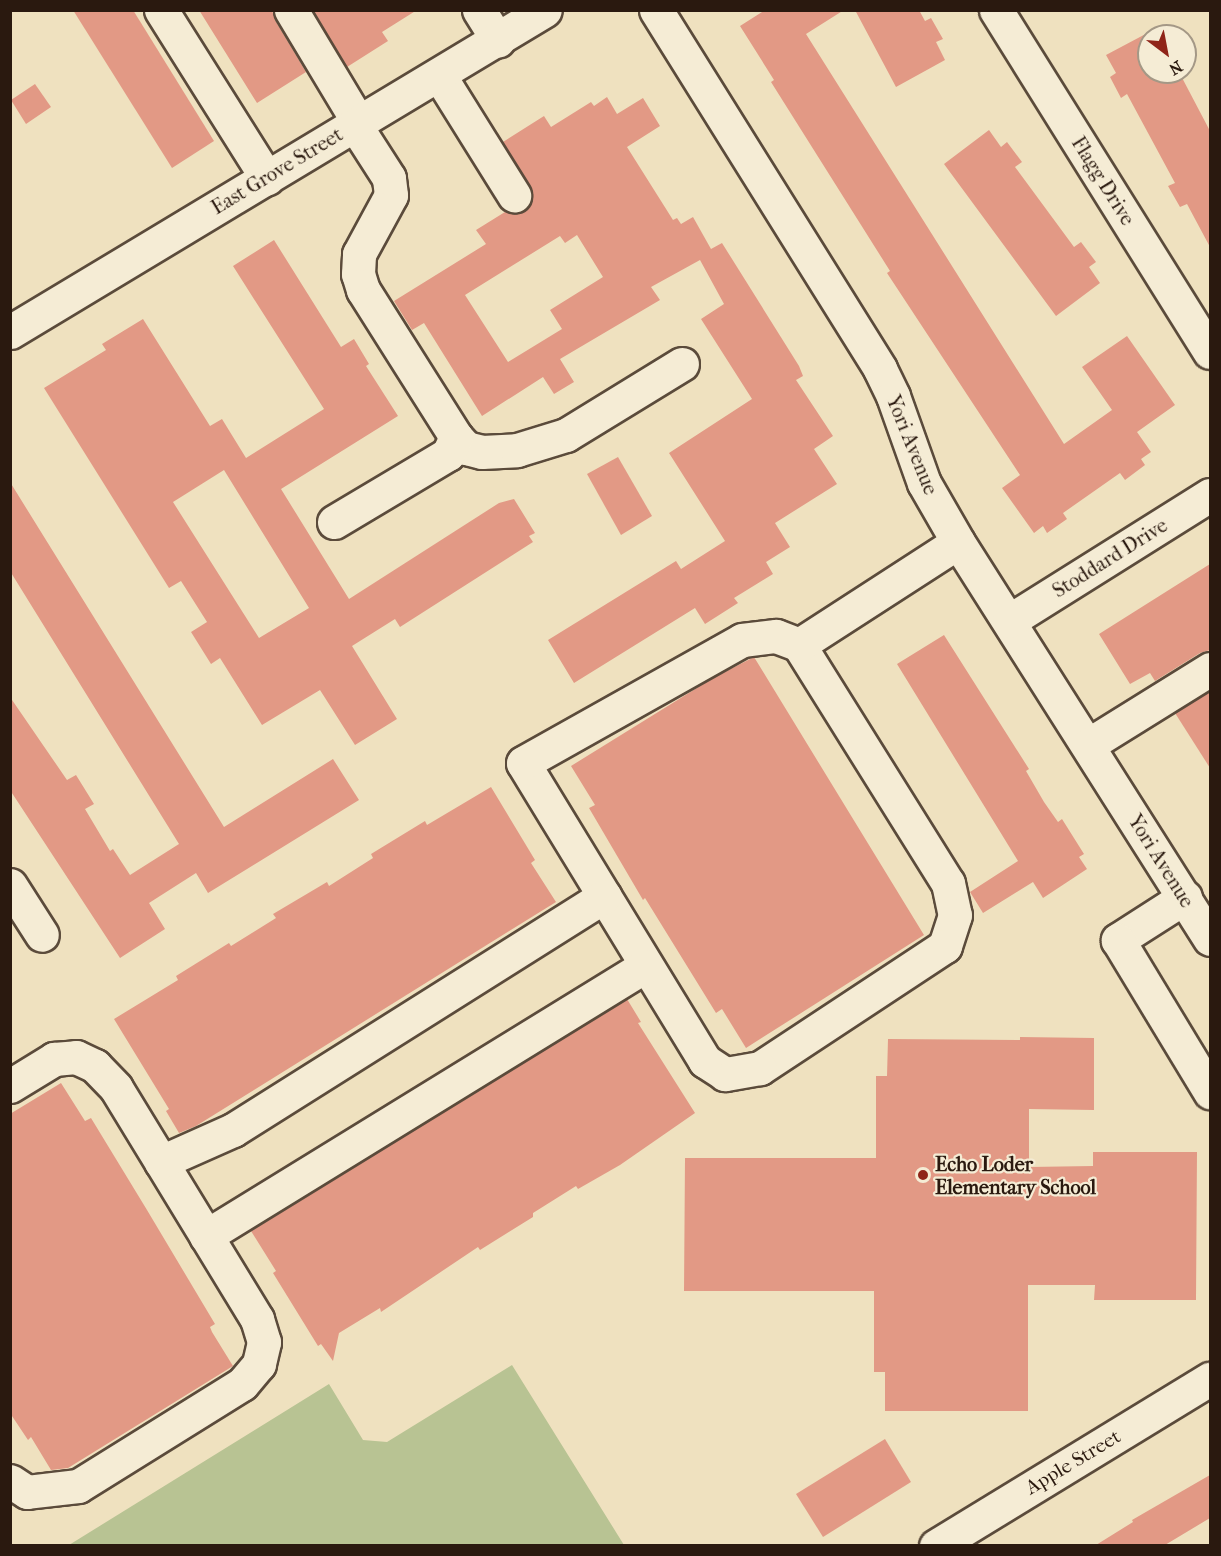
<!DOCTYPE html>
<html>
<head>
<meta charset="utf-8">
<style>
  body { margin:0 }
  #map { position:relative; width:1221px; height:1556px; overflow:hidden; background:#efe1bf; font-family:"IM FELL French Canon",serif }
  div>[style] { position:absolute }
  .green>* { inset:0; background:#b8c393 }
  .building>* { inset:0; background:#e29985 }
  .roads { filter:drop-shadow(2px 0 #5b4b3b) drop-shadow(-2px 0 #5b4b3b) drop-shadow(0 2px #5b4b3b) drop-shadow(0 -2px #5b4b3b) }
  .minor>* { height:33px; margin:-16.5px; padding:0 16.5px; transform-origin:16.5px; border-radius:16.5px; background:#f5ecd5 }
  .dots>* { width:16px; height:16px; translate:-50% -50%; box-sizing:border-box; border:3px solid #f5ecd5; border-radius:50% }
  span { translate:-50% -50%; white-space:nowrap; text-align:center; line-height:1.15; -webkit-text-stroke:4.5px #f5ecd5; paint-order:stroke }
  .street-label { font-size:20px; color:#2a190f }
  .poi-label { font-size:20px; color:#2a190f; font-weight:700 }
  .left { translate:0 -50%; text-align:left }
  .frame { position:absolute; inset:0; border:12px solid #2a190f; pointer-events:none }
  .north { position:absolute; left:1137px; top:24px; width:60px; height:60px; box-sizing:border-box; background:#f5ecd5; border:2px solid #a49886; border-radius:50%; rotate:148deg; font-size:16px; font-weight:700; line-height:24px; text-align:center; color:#2a190f }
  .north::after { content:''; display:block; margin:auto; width:21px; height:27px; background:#8f2418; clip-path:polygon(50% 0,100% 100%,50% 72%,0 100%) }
</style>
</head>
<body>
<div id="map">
  <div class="green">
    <i style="clip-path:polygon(512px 1365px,624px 1545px,69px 1545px,329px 1384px,363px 1440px,387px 1442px)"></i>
  </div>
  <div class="building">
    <i style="clip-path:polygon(73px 10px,133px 10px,214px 141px,172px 168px)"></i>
    <i style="clip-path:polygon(199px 10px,272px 10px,275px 20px,306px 72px,257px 103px)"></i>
    <i style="clip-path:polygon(313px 10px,417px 10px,382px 32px,388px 41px,347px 67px)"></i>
    <i style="clip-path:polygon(765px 10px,844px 10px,806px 34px,1064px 444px,1112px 410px,1082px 367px,1127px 336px,1175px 405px,1137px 432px,1151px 452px,1141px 459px,1145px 465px,1125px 480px,1120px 473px,1063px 513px,1067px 519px,1047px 533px,1043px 526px,1034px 533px,1002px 488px,1020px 475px,887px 273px,890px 271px,771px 82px,774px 80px,740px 26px)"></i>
    <i style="clip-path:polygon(855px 10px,919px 10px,925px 21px,931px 18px,943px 39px,936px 42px,945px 60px,896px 87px)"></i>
    <i style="clip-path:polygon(1155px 29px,1159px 36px,1149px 36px,1149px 72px,1179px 72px,1210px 131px,1210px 247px,1187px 204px,1180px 207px,1168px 186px,1175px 183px,1127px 94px,1121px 98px,1110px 77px,1116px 73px,1106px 55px)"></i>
    <i style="clip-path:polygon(35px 84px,51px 107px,26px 124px,11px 100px)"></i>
    <i style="clip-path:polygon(evenodd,607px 97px,617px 114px,643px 98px,660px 126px,627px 147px,673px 220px,677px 218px,681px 224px,693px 217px,711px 249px,722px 243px,799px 366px,803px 376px,796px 380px,833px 436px,814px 449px,837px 484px,775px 523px,790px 547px,766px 562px,773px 574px,734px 598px,738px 603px,705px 624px,695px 608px,574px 683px,548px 640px,676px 561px,681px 569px,725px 541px,669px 453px,752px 399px,701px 319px,724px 304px,700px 260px,651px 287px,660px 300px,560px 359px,574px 382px,554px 394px,543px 377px,482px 416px,424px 323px,412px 330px,394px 301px,486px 244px,476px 230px,505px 212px,515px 214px,523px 211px,530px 204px,533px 194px,530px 186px,503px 142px,544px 116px,551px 127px,591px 102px,594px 106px,607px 97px,577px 235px,603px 277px,550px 310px,562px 329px,508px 362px,465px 295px,560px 236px,565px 243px,577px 235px)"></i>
    <i style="clip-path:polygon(989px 130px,1001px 147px,1007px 142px,1022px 162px,1015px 167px,1074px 247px,1081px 242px,1096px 262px,1089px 267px,1100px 283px,1056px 316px,944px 164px)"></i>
    <i style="clip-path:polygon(evenodd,274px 240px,341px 347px,354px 339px,369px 364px,366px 366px,398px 416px,281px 489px,349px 599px,499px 503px,514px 499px,535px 533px,529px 536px,533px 542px,400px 627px,395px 619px,352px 646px,397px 719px,355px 745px,320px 690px,262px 725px,220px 658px,211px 664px,191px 632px,207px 622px,181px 581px,169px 588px,44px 388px,106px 350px,102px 344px,143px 319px,210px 426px,222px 419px,246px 458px,324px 409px,233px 266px,274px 240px,224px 470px,309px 608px,259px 638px,173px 502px,224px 470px)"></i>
    <i style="clip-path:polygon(618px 457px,652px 516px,621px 535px,587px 474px)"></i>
    <i style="clip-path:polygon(10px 482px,224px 827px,333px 759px,359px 800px,208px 893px,196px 873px,149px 903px,165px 929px,120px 958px,10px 790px,10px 697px,67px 780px,76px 775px,94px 804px,85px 809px,110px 851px,113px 849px,130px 875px,179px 844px,10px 571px)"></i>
    <i style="clip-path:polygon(1210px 564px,1210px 650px,1200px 653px,1155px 681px,1150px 673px,1130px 684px,1099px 634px)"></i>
    <i style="clip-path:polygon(944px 635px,1029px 769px,1026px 771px,1044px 802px,1058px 822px,1062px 819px,1084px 854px,1079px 857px,1087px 869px,1043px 898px,1033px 882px,983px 913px,970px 892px,1018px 861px,897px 664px)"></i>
    <i style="clip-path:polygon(754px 657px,924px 935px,746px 1048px,722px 1009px,716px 1013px,645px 898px,643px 900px,589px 808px,595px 805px,571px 766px,713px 678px)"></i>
    <i style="clip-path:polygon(1210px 691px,1210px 768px,1175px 713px)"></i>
    <i style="clip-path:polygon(491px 787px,535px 860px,531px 863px,556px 902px,196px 1126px,179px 1133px,166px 1111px,169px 1109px,114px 1019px,178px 980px,176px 976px,229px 943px,231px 946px,276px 918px,273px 914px,327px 882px,329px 886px,373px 858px,371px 854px,425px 821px,427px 825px)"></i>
    <i style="clip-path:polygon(627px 999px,641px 1022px,638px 1023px,695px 1113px,620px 1165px,578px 1189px,576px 1186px,533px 1213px,533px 1217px,480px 1250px,478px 1247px,381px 1312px,380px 1308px,339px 1333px,333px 1361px,321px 1344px,318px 1346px,273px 1273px,276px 1271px,251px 1231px)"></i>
    <i style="clip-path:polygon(1020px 1037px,1094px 1038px,1094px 1110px,1029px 1109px,1029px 1167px,1093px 1166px,1093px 1152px,1197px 1152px,1196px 1300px,1094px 1300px,1095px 1285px,1028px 1285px,1028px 1411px,885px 1411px,885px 1372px,874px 1372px,874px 1291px,684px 1291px,685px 1158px,876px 1158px,876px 1076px,887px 1076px,888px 1039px,1020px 1040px)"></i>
    <i style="clip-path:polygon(61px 1083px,85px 1121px,91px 1118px,147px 1210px,215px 1324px,210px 1327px,212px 1332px,233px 1366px,68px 1468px,51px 1470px,31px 1437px,28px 1440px,10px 1413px,10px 1114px)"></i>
    <i style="clip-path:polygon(885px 1439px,911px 1482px,823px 1537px,796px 1494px)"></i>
    <i style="clip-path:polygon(1210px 1475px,1210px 1518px,1165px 1545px,1096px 1545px,1133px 1522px,1132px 1520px)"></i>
  </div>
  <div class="roads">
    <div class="minor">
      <i style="left:161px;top:10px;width:199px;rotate:57.8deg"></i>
      <i style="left:291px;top:10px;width:132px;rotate:59deg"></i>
      <i style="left:479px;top:10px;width:36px;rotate:58deg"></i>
      <i style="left:656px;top:10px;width:423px;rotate:58deg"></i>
      <i style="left:880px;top:369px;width:30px;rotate:64deg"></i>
      <i style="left:893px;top:396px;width:92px;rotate:70.4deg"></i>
      <i style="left:924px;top:483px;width:68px;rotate:60deg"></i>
      <i style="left:958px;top:542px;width:470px;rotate:57.6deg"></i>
      <i style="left:996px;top:10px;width:403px;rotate:58deg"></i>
      <i style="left:439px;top:75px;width:142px;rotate:58deg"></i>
      <i style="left:10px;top:332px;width:624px;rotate:-31.04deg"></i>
      <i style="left:456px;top:437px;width:15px;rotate:48deg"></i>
      <i style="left:466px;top:448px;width:16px;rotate:14deg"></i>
      <i style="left:482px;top:452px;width:35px;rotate:-3deg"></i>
      <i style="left:517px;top:450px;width:51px;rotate:-17deg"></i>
      <i style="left:566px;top:435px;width:136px;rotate:-31.5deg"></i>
      <i style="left:334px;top:522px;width:133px;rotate:-30.8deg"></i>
      <i style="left:448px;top:454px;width:19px;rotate:-65deg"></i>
      <i style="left:456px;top:437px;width:174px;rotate:-122.3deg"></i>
      <i style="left:363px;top:290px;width:17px;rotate:-107deg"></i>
      <i style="left:358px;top:274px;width:20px;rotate:-87deg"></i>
      <i style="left:359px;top:254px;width:67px;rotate:-61.5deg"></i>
      <i style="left:391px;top:195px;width:17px;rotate:-97deg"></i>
      <i style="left:389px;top:178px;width:63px;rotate:-122.7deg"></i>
      <i style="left:1009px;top:621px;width:237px;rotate:-32.1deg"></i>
      <i style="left:776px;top:636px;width:25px;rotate:21deg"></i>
      <i style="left:799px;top:645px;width:281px;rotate:58deg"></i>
      <i style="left:948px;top:883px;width:33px;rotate:78deg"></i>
      <i style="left:955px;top:915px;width:33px;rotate:108deg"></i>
      <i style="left:945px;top:946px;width:222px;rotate:146.6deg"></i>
      <i style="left:760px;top:1068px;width:36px;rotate:170deg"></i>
      <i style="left:725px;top:1074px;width:24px;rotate:-147deg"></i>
      <i style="left:705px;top:1061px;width:349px;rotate:-121.4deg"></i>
      <i style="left:523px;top:763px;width:251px;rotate:-29.3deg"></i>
      <i style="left:742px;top:640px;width:34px;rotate:-7deg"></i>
      <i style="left:799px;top:645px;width:189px;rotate:-32.9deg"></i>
      <i style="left:1088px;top:745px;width:144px;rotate:-31.9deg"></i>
      <i style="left:10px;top:885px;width:59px;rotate:57.4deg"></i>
      <i style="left:1185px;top:897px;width:80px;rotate:147.3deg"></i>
      <i style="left:1118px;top:940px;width:178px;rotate:58.8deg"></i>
      <i style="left:10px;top:1086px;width:52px;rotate:-31.5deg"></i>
      <i style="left:54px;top:1059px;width:22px;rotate:-5deg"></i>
      <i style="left:76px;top:1057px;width:21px;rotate:25deg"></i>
      <i style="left:95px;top:1066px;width:30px;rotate:46deg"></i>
      <i style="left:116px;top:1088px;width:271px;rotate:58.6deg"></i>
      <i style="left:257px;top:1319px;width:24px;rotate:73deg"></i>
      <i style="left:264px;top:1342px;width:23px;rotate:103deg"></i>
      <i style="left:259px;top:1364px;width:26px;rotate:130deg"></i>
      <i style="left:242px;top:1384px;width:193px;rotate:148.1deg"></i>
      <i style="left:78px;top:1486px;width:51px;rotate:173.3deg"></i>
      <i style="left:27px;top:1492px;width:20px;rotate:-147deg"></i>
      <i style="left:161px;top:1162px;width:79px;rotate:-24deg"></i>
      <i style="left:233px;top:1130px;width:439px;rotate:-32.2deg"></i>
      <i style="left:206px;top:1236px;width:515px;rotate:-31.59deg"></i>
      <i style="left:936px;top:1546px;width:321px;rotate:-31.4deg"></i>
    </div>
  </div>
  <div class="dots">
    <i style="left:923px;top:1175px;background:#8f2418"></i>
  </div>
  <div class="street-label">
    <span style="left:277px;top:171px;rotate:-31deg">East Grove Street</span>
    <span style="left:1103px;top:181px;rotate:58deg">Flagg Drive</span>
    <span style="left:912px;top:445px;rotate:68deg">Yori Avenue</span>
    <span style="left:1110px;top:558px;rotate:-32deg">Stoddard Drive</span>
    <span style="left:1161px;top:861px;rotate:58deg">Yori Avenue</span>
    <span style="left:1073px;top:1462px;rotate:-31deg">Apple Street</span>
  </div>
  <div class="poi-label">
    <span class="left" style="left:935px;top:1176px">Echo Loder<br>Elementary School</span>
  </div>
  <div class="frame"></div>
  <div class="north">N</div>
</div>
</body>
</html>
